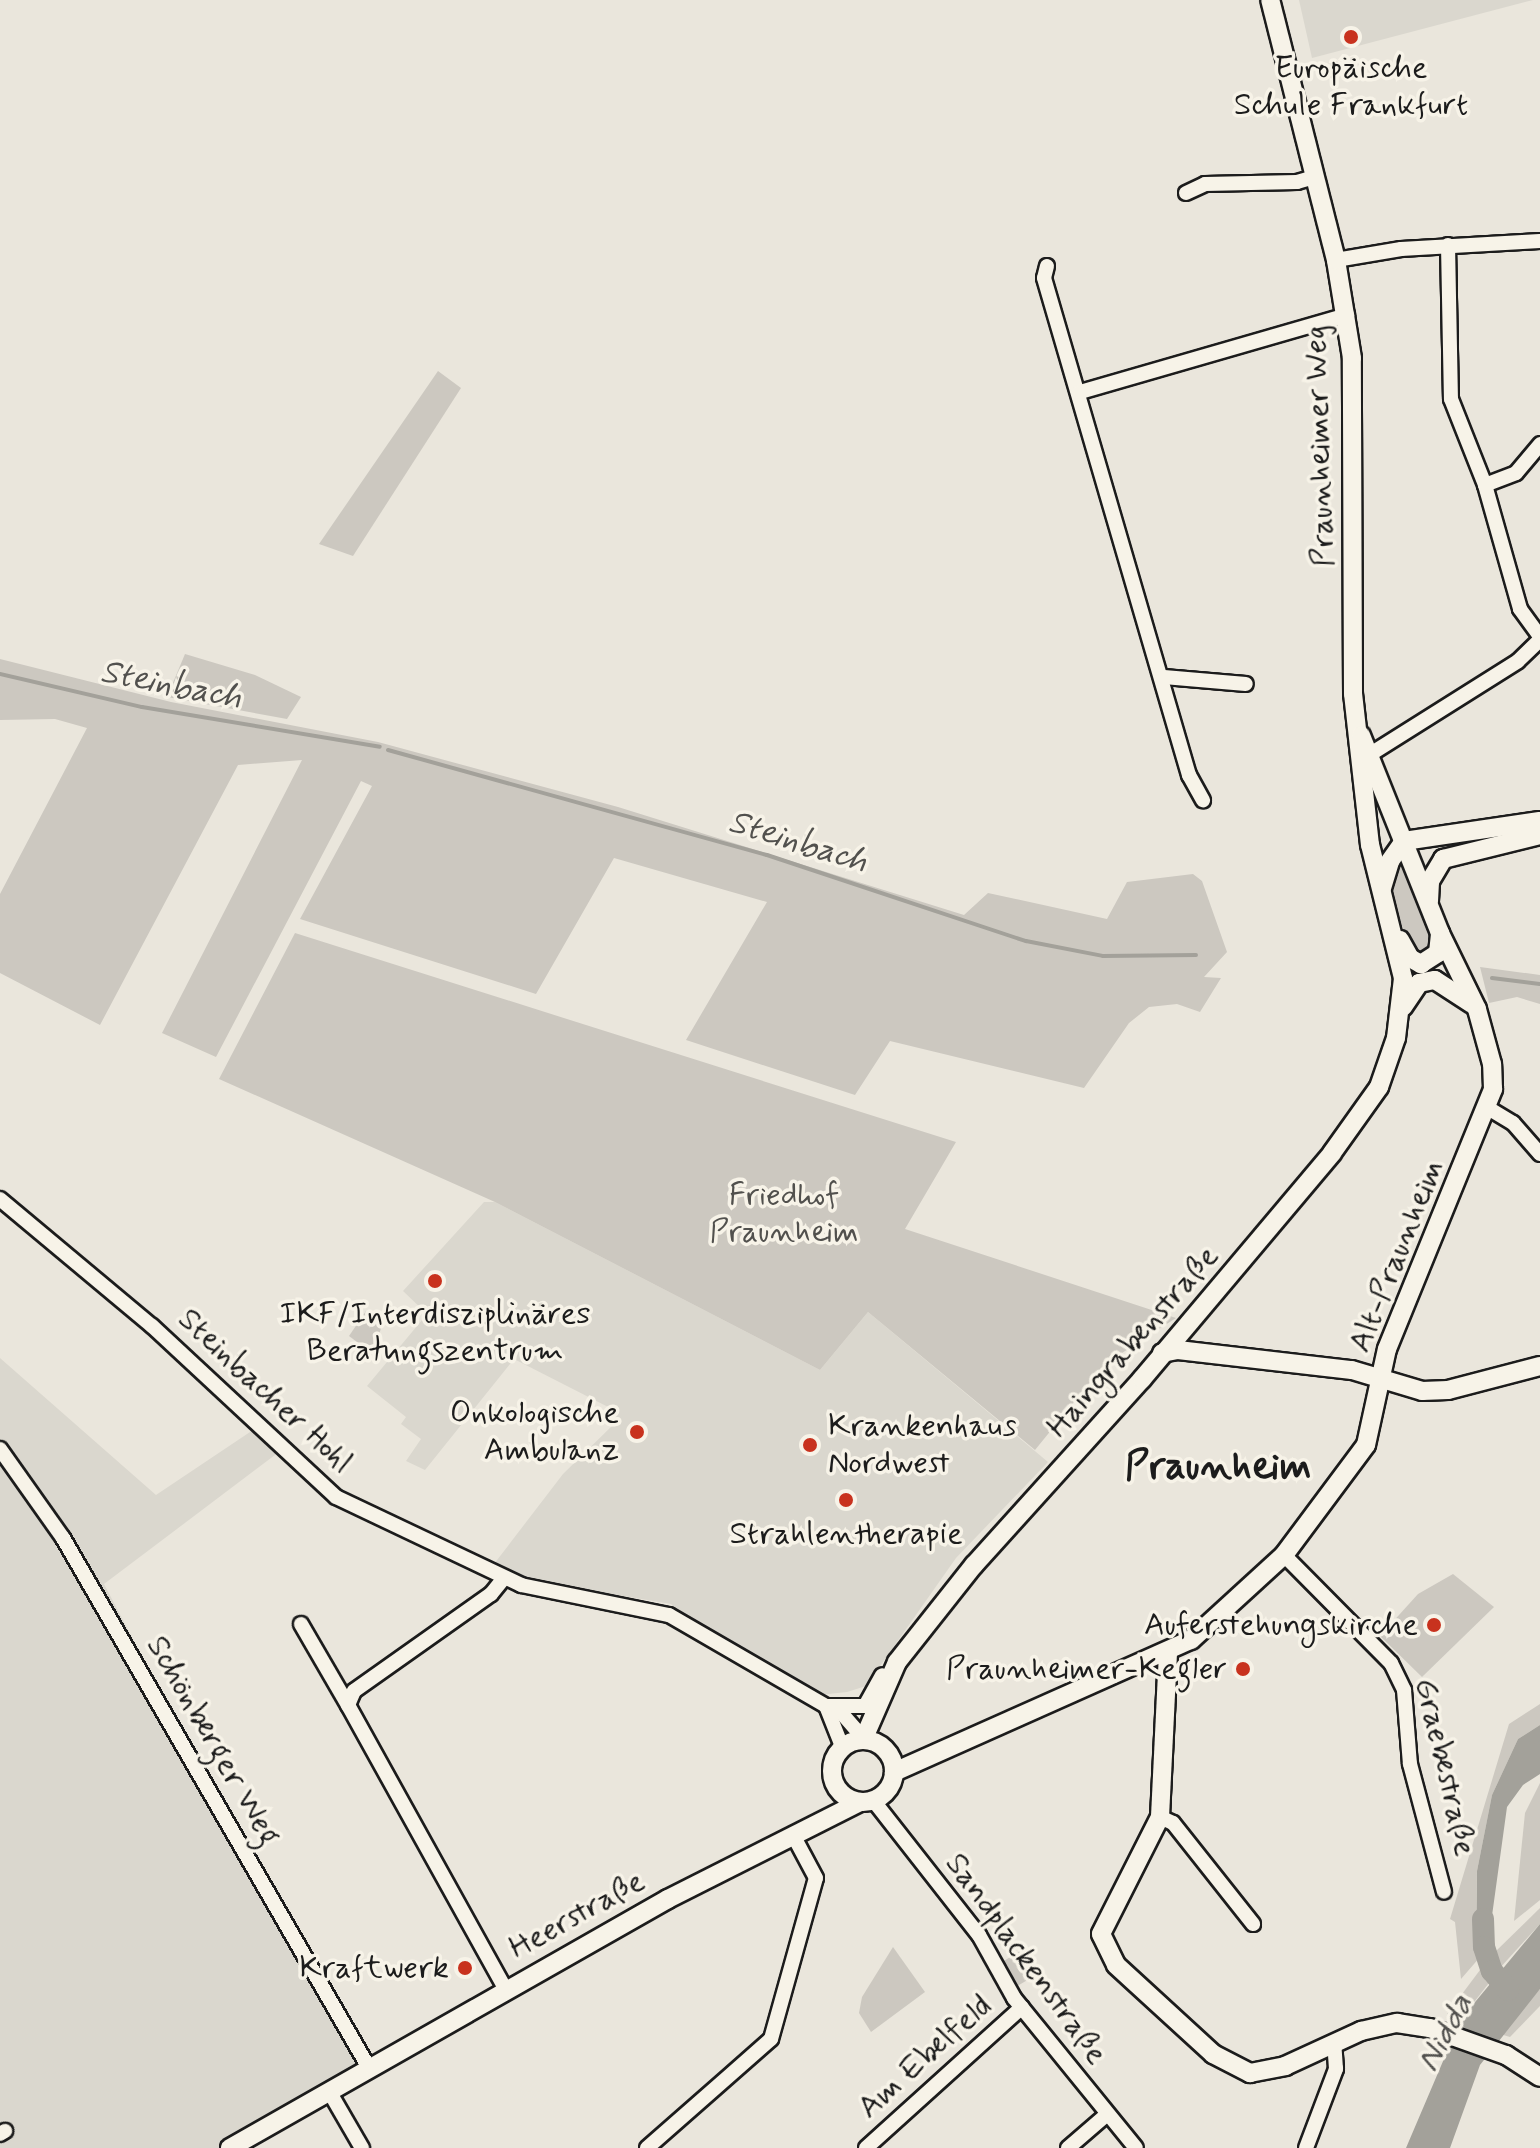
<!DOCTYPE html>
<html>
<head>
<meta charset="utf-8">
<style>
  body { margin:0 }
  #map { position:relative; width:1540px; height:2148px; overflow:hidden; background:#eae6dc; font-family:Mynerve,sans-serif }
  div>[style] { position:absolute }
  .built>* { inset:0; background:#dad7ce }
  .green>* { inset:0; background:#ccc8c0 }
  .water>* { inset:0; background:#a3a19a }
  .stream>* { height:4px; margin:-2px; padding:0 2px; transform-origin:2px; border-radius:2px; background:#a3a19a }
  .river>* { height:22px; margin:-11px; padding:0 11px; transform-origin:11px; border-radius:11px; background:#a3a19a }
  .roads { filter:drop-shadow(2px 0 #1c1c1c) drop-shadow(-2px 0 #1c1c1c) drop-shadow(0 2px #1c1c1c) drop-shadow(0 -2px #1c1c1c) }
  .street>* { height:14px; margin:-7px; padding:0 7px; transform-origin:7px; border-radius:7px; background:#f7f3e8 }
  .secondary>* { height:18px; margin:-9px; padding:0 9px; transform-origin:9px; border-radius:9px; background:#f7f3e8 }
  .secondary>.ring { margin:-9px; padding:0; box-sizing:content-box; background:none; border:18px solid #f7f3e8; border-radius:50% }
  .dots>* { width:22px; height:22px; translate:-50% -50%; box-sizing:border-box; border:4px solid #f7f3e8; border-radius:50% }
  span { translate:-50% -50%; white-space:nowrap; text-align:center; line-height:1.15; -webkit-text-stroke:7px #f7f3e8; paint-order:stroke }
  .poi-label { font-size:32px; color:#1c1c1c }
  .right { translate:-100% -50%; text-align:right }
  .left { translate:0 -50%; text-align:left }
  .street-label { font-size:32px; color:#1c1c1c }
  .park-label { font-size:32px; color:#51504d }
  .water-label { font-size:34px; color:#52514e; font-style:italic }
  .district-label { font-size:40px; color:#1c1c1c; font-weight:700 }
</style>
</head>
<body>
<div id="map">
  <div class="built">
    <i style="clip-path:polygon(1299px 0,1533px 0,1312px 58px)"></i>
    <i style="clip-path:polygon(484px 1202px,495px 1202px,820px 1370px,868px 1312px,1048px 1462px,956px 1558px,866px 1686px,847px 1692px,819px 1695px,688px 1621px,671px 1604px,529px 1580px,494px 1564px,563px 1474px,615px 1423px,616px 1411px,514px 1359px,425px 1470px,406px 1461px,421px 1439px,401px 1424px,406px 1417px,367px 1386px,427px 1314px,403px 1291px)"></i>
    <i style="clip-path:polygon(0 1358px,156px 1495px,256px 1428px,279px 1452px,104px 1584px,361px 2073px,232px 2148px,0 2148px)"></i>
  </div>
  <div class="green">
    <i style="clip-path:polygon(438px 371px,461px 388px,353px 556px,319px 544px)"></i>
    <i style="clip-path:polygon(185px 654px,255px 675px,301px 697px,287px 719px,167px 697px)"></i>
    <i style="clip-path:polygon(0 659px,171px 702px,378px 742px,618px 807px,964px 915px,988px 893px,1107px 919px,1127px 882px,1193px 874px,1202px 881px,1227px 952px,1204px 977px,1221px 978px,1200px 1012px,1177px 1004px,1149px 1007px,1129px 1023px,1084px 1088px,890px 1041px,855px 1095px,686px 1040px,767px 902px,614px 858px,536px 994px,300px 919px,372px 786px,361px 781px,216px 1057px,162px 1033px,302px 760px,238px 765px,100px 1025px,0 973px,0 894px,87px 728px,55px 719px,0 720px)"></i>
    <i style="clip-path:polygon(1403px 857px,1435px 945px,1424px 957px,1410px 949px,1388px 884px,1390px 872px)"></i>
    <i style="clip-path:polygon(295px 933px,956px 1142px,905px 1229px,1176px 1318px,1105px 1364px,1035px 1450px,868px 1312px,820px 1370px,495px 1202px,219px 1079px)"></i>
    <i style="clip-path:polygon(1480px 967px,1540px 975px,1540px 1004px,1517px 997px,1489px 1003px)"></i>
    <i style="clip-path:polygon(366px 1311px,386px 1314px,376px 1343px,365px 1348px,349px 1336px)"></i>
    <i style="clip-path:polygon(1453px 1574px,1494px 1607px,1422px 1677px,1380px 1636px,1418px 1594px)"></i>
    <i style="clip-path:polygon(1540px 1704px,1540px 1725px,1518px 1739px,1492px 1795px,1477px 1871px,1475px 1947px,1487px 1949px,1461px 1979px,1455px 1922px,1450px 1919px,1509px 1724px)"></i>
    <i style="clip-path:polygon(1540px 1783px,1540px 1900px,1514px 1921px,1525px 1813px)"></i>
    <i style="clip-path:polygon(1540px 1908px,1540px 1924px,1499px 1969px,1495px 1952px)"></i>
    <i style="clip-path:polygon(893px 1947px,925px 1992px,871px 2032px,859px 2013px,862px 1997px)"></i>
    <i style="clip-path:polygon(1020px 1951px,1036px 1975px,1014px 1988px,999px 1964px)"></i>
    <i style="clip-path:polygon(1486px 1962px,1492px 1979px,1461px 2019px,1447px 2014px)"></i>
    <i style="clip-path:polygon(1540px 1989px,1540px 2006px,1510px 2037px,1500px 2034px)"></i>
  </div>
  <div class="water">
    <i style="clip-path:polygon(1540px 1725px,1540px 1774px,1523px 1785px,1507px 1807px,1491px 1923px,1484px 1947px,1476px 1945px,1477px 1871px,1492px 1795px,1518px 1739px)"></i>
    <i style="clip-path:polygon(1540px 1924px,1540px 1989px,1480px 2065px,1450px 2148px,1406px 2148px,1461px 2019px)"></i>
  </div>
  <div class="stream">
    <i style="left:0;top:674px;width:146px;rotate:13.1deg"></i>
    <i style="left:142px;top:707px;width:241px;rotate:9.5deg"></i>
    <i style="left:388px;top:750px;width:393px;rotate:15.5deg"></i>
    <i style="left:767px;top:855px;width:273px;rotate:18.4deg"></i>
    <i style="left:1026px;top:941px;width:78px;rotate:11deg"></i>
    <i style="left:1103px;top:956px;width:93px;rotate:-0.6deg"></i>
    <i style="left:1492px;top:978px;width:48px;rotate:7.1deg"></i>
  </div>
  <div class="river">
    <i style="left:1483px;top:1919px;width:28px;rotate:88deg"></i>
    <i style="left:1484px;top:1947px;width:25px;rotate:72deg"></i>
    <i style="left:1492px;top:1971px;width:25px;rotate:50deg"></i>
  </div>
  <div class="roads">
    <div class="street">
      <i style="left:1186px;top:193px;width:21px;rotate:-25deg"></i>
      <i style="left:1205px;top:184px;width:92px;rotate:-1.2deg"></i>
      <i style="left:1297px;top:182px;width:19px;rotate:-16deg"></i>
      <i style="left:1448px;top:245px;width:154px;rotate:88.9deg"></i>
      <i style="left:1451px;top:399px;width:92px;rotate:68.4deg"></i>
      <i style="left:1485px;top:485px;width:129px;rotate:74.2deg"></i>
      <i style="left:1520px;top:609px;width:34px;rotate:54deg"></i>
      <i style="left:1336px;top:260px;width:66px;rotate:-9.6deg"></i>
      <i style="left:1401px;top:249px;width:139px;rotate:-3.3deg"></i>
      <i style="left:1047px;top:266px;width:12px;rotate:104deg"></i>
      <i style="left:1044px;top:278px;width:518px;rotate:73.74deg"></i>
      <i style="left:1189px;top:775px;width:29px;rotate:61deg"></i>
      <i style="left:1080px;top:392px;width:278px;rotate:-16.1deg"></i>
      <i style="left:1485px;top:485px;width:33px;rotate:-21deg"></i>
      <i style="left:1516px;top:473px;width:38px;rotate:-50deg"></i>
      <i style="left:1164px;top:677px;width:82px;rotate:4.9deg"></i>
      <i style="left:1369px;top:755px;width:176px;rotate:-32.2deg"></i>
      <i style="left:1518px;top:661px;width:30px;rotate:-44deg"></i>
      <i style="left:1488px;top:1108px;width:29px;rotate:31deg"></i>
      <i style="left:1513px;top:1123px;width:41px;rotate:48.9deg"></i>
      <i style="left:0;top:1199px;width:198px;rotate:39.9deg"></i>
      <i style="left:152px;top:1326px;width:251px;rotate:42.9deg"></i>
      <i style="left:336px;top:1497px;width:205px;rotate:25.4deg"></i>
      <i style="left:521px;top:1585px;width:151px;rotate:11.5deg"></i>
      <i style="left:669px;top:1615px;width:181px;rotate:30.1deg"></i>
      <i style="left:826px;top:1706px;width:39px"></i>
      <i style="left:865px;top:1706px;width:35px;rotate:-61deg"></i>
      <i style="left:0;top:1449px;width:109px;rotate:54.7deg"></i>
      <i style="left:63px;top:1538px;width:610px;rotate:59.99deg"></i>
      <i style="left:1284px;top:1555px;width:152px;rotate:45.3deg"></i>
      <i style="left:1391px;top:1663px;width:30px;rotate:64deg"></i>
      <i style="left:1404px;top:1690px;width:74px;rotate:85.4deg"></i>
      <i style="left:1410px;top:1764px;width:132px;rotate:75.1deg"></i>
      <i style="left:504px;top:1578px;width:21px;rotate:129deg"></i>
      <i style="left:491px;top:1594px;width:168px;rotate:144.7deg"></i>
      <i style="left:354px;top:1691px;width:15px;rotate:113deg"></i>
      <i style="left:348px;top:1705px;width:326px;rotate:61deg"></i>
      <i style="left:301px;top:1624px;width:94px;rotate:59.9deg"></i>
      <i style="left:826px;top:1706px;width:46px;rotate:68.4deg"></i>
      <i style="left:838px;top:1709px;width:38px;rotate:49deg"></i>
      <i style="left:873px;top:1800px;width:172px;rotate:51.9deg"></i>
      <i style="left:979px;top:1935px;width:72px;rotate:60.9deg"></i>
      <i style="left:1014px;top:1998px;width:193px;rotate:50.9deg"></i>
      <i style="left:1160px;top:1817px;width:14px;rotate:25deg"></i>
      <i style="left:1173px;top:1823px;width:129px;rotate:51.6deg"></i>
      <i style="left:329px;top:2091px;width:66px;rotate:59.9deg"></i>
      <i style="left:0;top:2134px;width:6px;rotate:-31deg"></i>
      <i style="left:647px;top:2148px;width:165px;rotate:-41.3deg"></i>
      <i style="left:771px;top:2039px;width:167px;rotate:-74.4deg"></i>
      <i style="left:816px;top:1878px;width:49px;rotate:-118.1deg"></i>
      <i style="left:866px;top:2148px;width:210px;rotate:-42.1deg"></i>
      <i style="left:1068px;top:2148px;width:49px;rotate:-40.9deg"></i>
      <i style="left:1306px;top:2148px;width:85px;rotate:-69.2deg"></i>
      <i style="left:1336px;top:2069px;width:26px;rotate:-94deg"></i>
    </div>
    <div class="secondary">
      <i style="left:1382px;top:888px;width:28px;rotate:-73deg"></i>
      <i style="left:1390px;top:861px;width:24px;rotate:-55deg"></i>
      <i style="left:1404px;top:841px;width:137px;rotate:-8.4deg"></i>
      <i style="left:1429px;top:901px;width:20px;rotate:-87deg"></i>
      <i style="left:1430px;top:881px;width:26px;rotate:-59deg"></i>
      <i style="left:1443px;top:859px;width:100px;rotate:-13.9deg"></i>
      <i style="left:1400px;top:940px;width:21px;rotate:61deg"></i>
      <i style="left:1410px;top:958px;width:13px;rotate:29deg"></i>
      <i style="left:1421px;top:964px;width:20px;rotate:-33deg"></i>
      <i style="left:1438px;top:953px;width:20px;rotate:-84deg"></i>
      <i style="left:1403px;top:1007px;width:29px;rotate:-56deg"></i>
      <i style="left:1419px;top:983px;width:16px;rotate:-11deg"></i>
      <i style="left:1435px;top:980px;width:44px;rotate:33deg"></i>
      <i style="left:1162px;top:1353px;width:16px;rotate:-11deg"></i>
      <i style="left:1178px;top:1350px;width:175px;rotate:6.6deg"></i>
      <i style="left:1352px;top:1370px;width:73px;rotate:16.7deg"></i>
      <i style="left:1422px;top:1391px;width:26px;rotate:-2deg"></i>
      <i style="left:1448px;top:1390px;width:95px;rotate:-14.6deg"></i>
      <i style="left:1168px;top:1653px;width:164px;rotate:92.8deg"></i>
      <i style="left:1160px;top:1817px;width:131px;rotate:116.8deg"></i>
      <i style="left:1101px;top:1934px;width:34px;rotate:64deg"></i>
      <i style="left:1116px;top:1965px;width:132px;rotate:42.5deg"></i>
      <i style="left:1213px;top:2054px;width:42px;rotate:27.2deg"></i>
      <i style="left:1250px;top:2073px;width:36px;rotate:-11deg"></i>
      <i style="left:1285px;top:2066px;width:84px;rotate:-24.7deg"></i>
      <i style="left:1361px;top:2031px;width:37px;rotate:-13deg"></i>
      <i style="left:1397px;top:2023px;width:33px;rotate:9deg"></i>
      <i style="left:1430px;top:2028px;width:81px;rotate:19.6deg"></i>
      <i style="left:1506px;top:2055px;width:40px;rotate:32.9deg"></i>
      <i style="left:864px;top:1738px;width:83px;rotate:-66.5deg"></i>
      <i style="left:897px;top:1662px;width:124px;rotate:-51.6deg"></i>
      <i style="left:974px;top:1565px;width:251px;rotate:-47.9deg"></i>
      <i style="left:1142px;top:1379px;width:295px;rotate:-49.9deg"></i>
      <i style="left:1332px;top:1153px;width:81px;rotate:-54.5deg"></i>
      <i style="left:1379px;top:1087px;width:52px;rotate:-70.9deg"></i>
      <i style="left:1396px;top:1038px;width:60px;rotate:-83.3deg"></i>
      <i style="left:1403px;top:978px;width:137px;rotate:-103.9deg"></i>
      <i style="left:1370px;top:845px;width:152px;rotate:-96.4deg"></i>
      <i style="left:1353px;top:694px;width:336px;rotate:-90.2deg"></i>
      <i style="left:1352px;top:358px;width:99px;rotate:-99.3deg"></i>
      <i style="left:1336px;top:260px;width:268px;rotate:-104.2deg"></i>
      <i class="ring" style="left:832px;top:1740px;width:44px;height:44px"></i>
      <i style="left:894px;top:1772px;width:325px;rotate:-24deg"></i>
      <i style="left:1191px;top:1640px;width:126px;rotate:-42.4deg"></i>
      <i style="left:1284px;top:1555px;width:137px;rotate:-53.3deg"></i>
      <i style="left:1366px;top:1445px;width:98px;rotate:-77.7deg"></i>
      <i style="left:1387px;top:1349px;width:281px;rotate:-67.8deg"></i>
      <i style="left:1493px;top:1089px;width:25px;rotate:-92deg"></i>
      <i style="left:1492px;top:1064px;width:57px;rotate:-105.3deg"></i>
      <i style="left:1477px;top:1009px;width:85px;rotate:-116deg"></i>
      <i style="left:1440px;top:933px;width:213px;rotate:-111.8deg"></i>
      <i style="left:230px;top:2148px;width:504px;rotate:-29.62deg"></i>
      <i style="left:668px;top:1899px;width:215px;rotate:-26.8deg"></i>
    </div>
  </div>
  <div class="dots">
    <i style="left:1351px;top:37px;background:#c8321e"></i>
    <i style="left:435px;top:1281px;background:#c8321e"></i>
    <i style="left:637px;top:1432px;background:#c8321e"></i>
    <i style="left:810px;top:1445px;background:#c8321e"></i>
    <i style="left:846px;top:1500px;background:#c8321e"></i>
    <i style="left:1434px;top:1625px;background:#c8321e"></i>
    <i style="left:1243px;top:1669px;background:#c8321e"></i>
    <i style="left:465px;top:1968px;background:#c8321e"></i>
  </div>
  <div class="poi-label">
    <span style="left:1351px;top:87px">Europäische<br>Schule Frankfurt</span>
    <span style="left:435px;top:1333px">IKF/Interdisziplinäres<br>Beratungszentrum</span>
    <span class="right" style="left:619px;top:1432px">Onkologische<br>Ambulanz</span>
    <span class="left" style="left:828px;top:1445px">Krankenhaus<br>Nordwest</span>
    <span style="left:846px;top:1534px">Strahlentherapie</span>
    <span class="right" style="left:1418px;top:1625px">Auferstehungskirche</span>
    <span class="right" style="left:1227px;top:1669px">Praunheimer-Kegler</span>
    <span class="right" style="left:449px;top:1968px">Kraftwerk</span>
  </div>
  <div class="street-label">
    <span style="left:1320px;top:446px;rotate:-92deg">Praunheimer Weg</span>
    <span style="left:1397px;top:1256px;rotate:-68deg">Alt-Praunheim</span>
    <span style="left:1133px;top:1342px;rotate:-49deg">Haingrabenstraße</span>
    <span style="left:265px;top:1391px;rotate:43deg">Steinbacher Hohl</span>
    <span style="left:213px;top:1741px;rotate:60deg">Schönberger Weg</span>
    <span style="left:1445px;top:1767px;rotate:77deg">Graebestraße</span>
    <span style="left:577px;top:1915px;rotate:-29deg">Heerstraße</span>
    <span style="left:1026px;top:1959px;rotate:54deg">Sandplackenstraße</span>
    <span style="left:925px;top:2057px;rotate:-42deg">Am Ebelfeld</span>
  </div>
  <div class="park-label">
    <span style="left:784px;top:1214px">Friedhof<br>Praunheim</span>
  </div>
  <div class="water-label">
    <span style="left:171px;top:685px;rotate:11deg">Steinbach</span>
    <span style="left:798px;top:842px;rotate:17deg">Steinbach</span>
    <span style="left:1445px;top:2033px;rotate:-62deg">Nidda</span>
  </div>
  <div class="district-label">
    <span style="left:1218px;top:1467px">Praunheim</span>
  </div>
</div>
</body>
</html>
